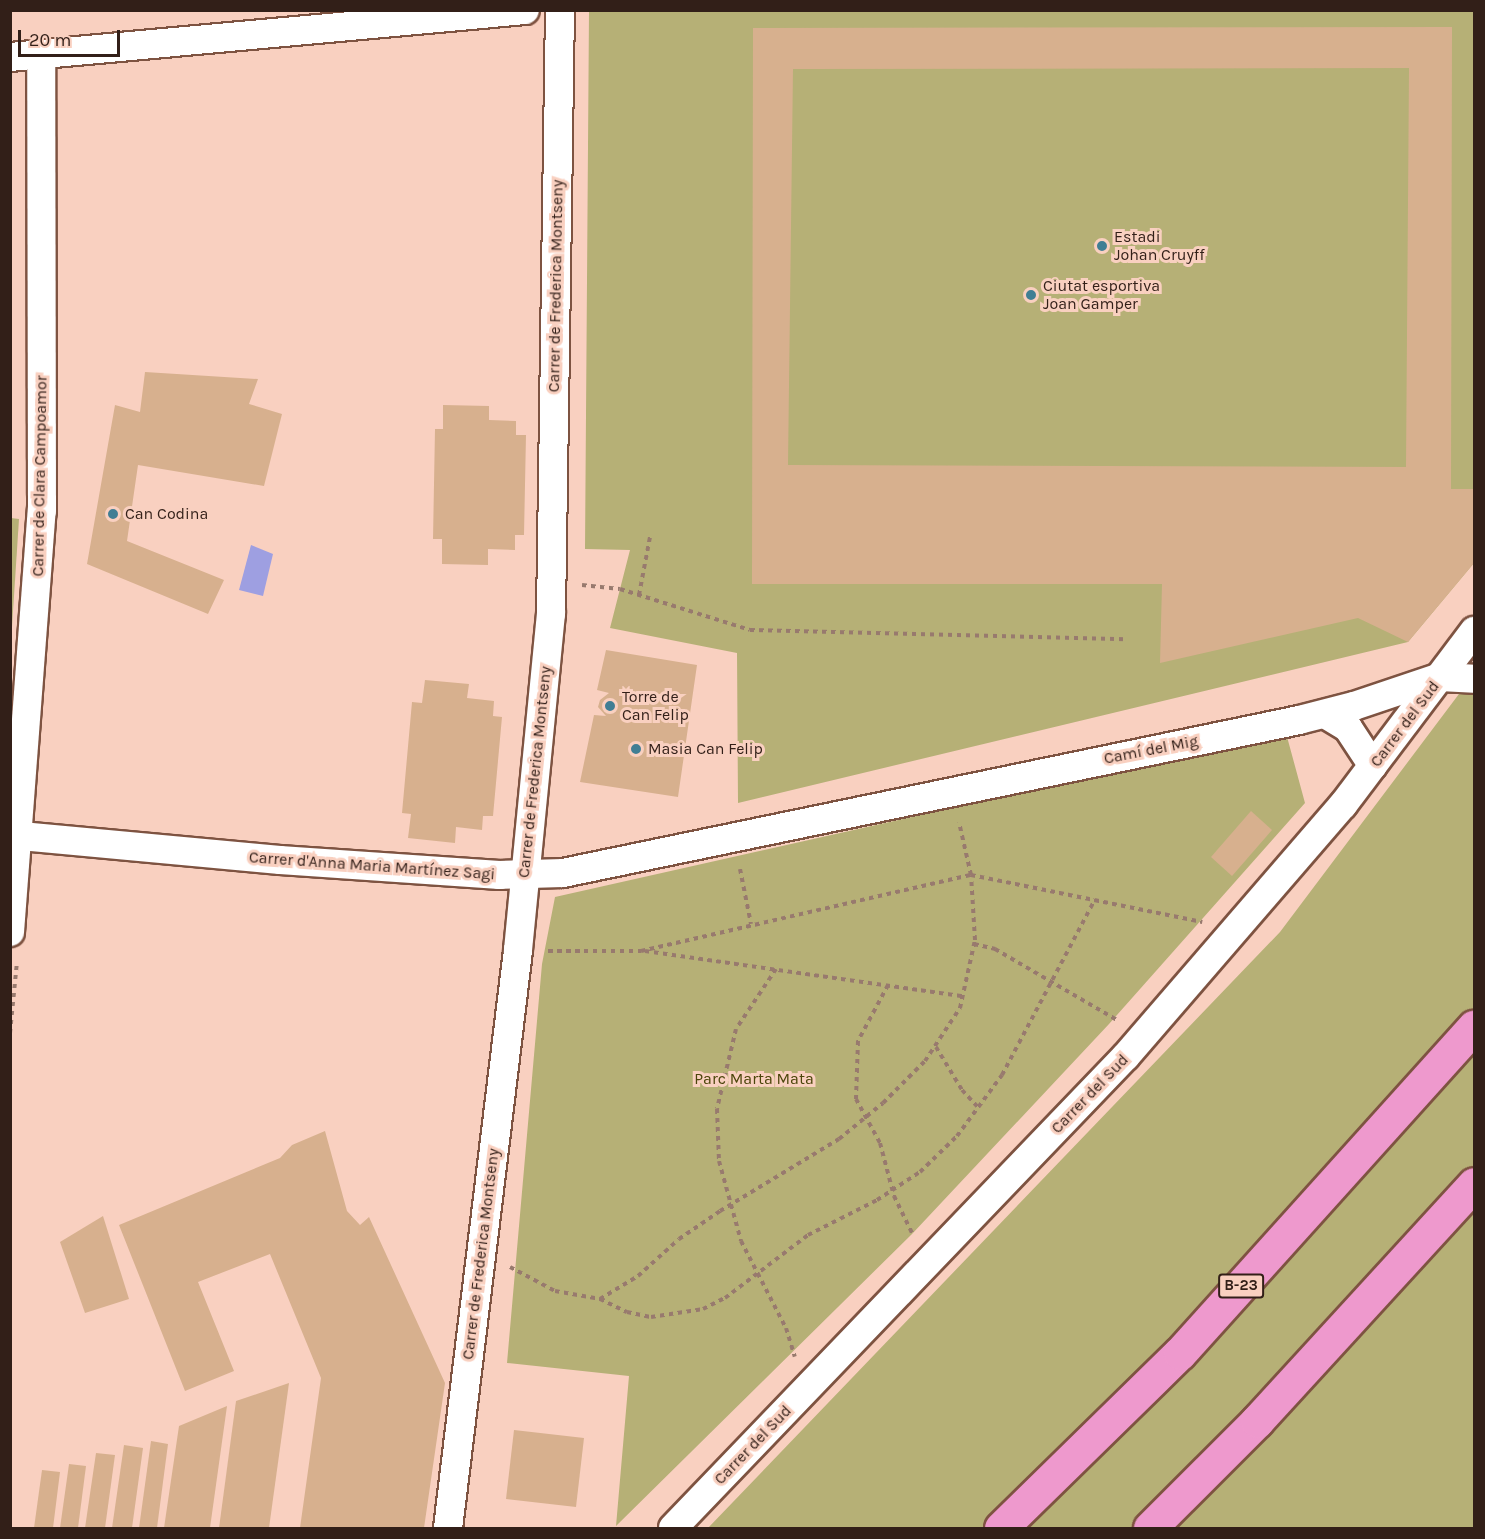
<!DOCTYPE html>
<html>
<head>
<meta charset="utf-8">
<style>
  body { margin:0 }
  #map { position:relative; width:1485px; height:1539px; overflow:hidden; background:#f9d0c0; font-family:Karla,sans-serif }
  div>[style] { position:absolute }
  .green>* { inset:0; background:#b6b076 }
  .water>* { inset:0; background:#9e9fe1 }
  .building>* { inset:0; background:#d7b08e }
  .path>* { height:4px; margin-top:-2px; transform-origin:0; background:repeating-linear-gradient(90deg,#987a6e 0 4.5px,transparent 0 9px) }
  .roads { filter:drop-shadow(2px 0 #7e5341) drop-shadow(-2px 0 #7e5341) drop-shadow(0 2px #7e5341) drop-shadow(0 -2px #7e5341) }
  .minor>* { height:28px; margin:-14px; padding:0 14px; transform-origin:14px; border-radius:14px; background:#fff }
  .motorway>* { height:33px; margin:-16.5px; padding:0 16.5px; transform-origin:16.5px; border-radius:16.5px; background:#ee99cd }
  .dots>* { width:16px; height:16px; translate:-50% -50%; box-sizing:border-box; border:3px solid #f9d0c0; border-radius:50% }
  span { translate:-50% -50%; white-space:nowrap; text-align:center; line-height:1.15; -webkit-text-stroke:6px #f9d0c0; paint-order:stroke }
  .shield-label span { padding:2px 4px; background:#f9d0c0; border:2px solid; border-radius:4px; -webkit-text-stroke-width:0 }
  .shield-label { font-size:15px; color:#321f18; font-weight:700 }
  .poi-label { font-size:16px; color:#321f18 }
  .left { translate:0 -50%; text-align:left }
  .street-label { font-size:16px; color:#321f18 }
  .park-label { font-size:16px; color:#4b450a }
  .frame { position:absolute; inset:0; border:12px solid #321f18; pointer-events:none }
  .scale { position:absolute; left:18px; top:30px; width:102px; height:27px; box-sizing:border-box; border:3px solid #321f18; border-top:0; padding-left:8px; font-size:18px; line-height:21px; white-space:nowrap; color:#321f18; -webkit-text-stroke:4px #f9d0c0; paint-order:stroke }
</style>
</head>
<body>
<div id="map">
  <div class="green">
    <i style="clip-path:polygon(589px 11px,1474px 11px,1474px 563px,1408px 642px,738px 803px,737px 653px,610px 628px,630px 550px,585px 549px)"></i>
    <i style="clip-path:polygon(11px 518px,19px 519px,11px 642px,10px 518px)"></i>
    <i style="clip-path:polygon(1474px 674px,1474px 1528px,708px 1528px,1280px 932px)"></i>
    <i style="clip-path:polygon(1286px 733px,1305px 803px,1109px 1024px,912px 1234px,616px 1526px,629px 1376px,507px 1363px,542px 964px,555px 897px)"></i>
  </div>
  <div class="water">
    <i style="clip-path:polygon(251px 545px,273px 554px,263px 596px,239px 590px)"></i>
  </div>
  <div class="building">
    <i style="clip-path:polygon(evenodd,1452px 27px,1451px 489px,1474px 489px,1474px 563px,1408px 642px,1358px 618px,1160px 663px,1162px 584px,752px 584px,753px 28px,1452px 27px,1409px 68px,1406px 467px,788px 465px,793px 69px,1409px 68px)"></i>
    <i style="clip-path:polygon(145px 372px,258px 379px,249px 404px,282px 414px,264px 486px,138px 465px,127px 541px,224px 580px,208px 614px,87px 564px,115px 405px,140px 412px)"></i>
    <i style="clip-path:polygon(443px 405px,489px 406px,489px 420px,516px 421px,516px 435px,526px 435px,524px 535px,515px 535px,515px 550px,488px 549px,488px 565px,442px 564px,442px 539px,433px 539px,435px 429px,443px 429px)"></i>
    <i style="clip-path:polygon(606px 650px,697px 665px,678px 797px,580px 782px,594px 715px,606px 716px,598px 707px,600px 700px,609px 693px,597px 690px)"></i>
    <i style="clip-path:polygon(425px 680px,469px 684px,467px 698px,494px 701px,493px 716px,502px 717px,493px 816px,483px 816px,482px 830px,456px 827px,455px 843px,408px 838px,411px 814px,402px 813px,412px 702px,422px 703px)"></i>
    <i style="clip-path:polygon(1251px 811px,1272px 830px,1232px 876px,1211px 857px)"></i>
    <i style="clip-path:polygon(325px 1131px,347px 1211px,360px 1225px,369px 1217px,445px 1383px,424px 1528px,300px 1528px,321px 1378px,270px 1254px,198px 1282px,234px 1371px,185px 1391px,119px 1225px,280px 1158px,292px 1145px)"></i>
    <i style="clip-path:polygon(103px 1216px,129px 1299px,85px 1313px,60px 1242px)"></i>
    <i style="clip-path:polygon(289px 1383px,269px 1528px,219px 1528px,236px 1401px)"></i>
    <i style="clip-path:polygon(227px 1406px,210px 1528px,164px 1528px,179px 1426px)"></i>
    <i style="clip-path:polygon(514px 1430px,584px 1438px,576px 1507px,506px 1499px)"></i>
    <i style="clip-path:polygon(151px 1441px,168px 1444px,157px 1528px,139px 1528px)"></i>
    <i style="clip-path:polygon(124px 1445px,143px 1448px,132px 1528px,112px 1528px)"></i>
    <i style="clip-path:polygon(96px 1453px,115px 1455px,105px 1528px,85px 1528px)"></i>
    <i style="clip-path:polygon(69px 1464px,86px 1466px,78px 1528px,60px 1528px)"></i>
    <i style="clip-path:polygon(42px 1470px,60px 1472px,53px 1528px,34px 1528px)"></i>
  </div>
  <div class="path">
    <i style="left:582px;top:585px;width:38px;rotate:6deg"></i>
    <i style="left:620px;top:589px;width:136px;rotate:17.5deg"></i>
    <i style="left:750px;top:630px;width:376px;rotate:1.4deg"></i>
    <i style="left:639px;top:595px;width:59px;rotate:-79.3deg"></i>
    <i style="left:740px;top:869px;width:56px;rotate:78.7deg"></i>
    <i style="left:974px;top:944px;width:22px;rotate:13deg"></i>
    <i style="left:995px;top:949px;width:141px;rotate:30.2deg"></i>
    <i style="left:548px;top:951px;width:93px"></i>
    <i style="left:641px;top:951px;width:339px;rotate:-13deg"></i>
    <i style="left:971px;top:875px;width:236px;rotate:11.5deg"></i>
    <i style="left:645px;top:951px;width:321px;rotate:8.1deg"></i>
    <i style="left:776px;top:969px;width:72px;rotate:123.7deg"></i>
    <i style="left:736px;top:1029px;width:82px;rotate:103.4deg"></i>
    <i style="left:717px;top:1109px;width:52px;rotate:87.8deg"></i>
    <i style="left:719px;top:1161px;width:83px;rotate:74.6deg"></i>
    <i style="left:741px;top:1241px;width:98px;rotate:62.7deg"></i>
    <i style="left:786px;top:1328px;width:30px;rotate:73deg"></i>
    <i style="left:888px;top:985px;width:64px;rotate:118.2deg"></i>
    <i style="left:858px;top:1041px;width:58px;rotate:92deg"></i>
    <i style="left:856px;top:1099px;width:50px;rotate:61.4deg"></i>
    <i style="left:880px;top:1143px;width:55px;rotate:75.2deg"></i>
    <i style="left:894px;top:1196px;width:43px;rotate:64deg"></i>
    <i style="left:10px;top:1033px;width:71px;rotate:-84.4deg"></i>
    <i style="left:936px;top:1047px;width:50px;rotate:58.8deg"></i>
    <i style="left:962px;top:1090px;width:26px;rotate:47deg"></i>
    <i style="left:510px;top:1267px;width:51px;rotate:28.1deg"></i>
    <i style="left:555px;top:1291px;width:46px;rotate:10.1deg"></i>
    <i style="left:600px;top:1299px;width:44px;rotate:-31.2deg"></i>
    <i style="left:638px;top:1276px;width:55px;rotate:-42.1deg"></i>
    <i style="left:679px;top:1239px;width:50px;rotate:-34.3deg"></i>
    <i style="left:720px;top:1211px;width:139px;rotate:-31.2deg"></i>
    <i style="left:839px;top:1139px;width:57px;rotate:-39.3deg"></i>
    <i style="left:883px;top:1103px;width:59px;rotate:-45deg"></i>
    <i style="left:925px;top:1061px;width:64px;rotate:-56.6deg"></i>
    <i style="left:960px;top:1008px;width:70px;rotate:-77.6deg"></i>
    <i style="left:975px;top:940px;width:65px;rotate:-93.5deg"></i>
    <i style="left:971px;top:875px;width:54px;rotate:-102.8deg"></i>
    <i style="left:600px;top:1299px;width:30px;rotate:26deg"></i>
    <i style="left:627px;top:1312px;width:25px;rotate:12deg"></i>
    <i style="left:651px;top:1317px;width:53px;rotate:-8.7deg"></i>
    <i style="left:703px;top:1309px;width:25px;rotate:-27deg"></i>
    <i style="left:725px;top:1298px;width:104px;rotate:-37.2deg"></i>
    <i style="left:808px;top:1235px;width:77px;rotate:-26.9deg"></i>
    <i style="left:877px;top:1200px;width:51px;rotate:-33.1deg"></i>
    <i style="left:920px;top:1172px;width:52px;rotate:-44.2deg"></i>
    <i style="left:957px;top:1136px;width:76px;rotate:-53.6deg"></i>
    <i style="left:1002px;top:1075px;width:199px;rotate:-62.1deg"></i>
  </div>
  <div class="roads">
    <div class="minor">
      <i style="left:10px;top:57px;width:517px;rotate:-5.21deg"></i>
      <i style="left:1325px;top:714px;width:27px;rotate:31deg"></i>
      <i style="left:1348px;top:728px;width:45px;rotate:56.7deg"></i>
      <i style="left:10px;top:835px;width:271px;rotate:5.3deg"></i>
      <i style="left:280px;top:860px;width:220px;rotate:3.9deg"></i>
      <i style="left:499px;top:875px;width:64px;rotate:-1.8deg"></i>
      <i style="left:563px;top:873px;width:752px;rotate:-11.74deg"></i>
      <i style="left:1299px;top:720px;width:57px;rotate:-14.3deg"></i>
      <i style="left:1354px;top:706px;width:91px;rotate:-18.6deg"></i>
      <i style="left:1440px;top:677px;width:34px;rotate:3deg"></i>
      <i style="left:10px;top:932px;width:422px;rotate:-85.7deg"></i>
      <i style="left:42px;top:511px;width:457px;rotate:-90.1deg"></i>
      <i style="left:448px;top:1528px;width:582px;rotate:-83.09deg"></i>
      <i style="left:518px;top:950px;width:338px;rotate:-84.4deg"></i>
      <i style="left:551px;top:614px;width:604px;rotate:-89.15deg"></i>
      <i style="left:673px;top:1528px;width:654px;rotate:-46.18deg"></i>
      <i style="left:1126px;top:1056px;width:332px;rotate:-49.2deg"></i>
      <i style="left:1343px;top:805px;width:218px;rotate:-53deg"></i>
    </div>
    <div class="motorway">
      <i style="left:1001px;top:1528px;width:250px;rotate:-44.4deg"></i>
      <i style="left:1180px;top:1353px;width:439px;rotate:-48deg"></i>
      <i style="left:1150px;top:1528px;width:151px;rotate:-45deg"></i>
      <i style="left:1257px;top:1421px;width:321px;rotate:-47.5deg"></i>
    </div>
  </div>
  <div class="dots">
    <i style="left:1102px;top:246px;background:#407e94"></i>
    <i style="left:1031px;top:295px;background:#407e94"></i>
    <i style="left:113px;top:514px;background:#407e94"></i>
    <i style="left:610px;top:706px;background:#407e94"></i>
    <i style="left:636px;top:749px;background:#407e94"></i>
  </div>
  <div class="shield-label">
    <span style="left:1241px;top:1286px">B-23</span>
  </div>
  <div class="poi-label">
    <span class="left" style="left:1114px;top:246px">Estadi<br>Johan Cruyff</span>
    <span class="left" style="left:1043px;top:295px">Ciutat esportiva<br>Joan Gamper</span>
    <span class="left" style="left:125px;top:514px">Can Codina</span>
    <span class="left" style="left:622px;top:706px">Torre de<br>Can Felip</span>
    <span class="left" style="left:648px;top:749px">Masia Can Felip</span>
  </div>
  <div class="street-label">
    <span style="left:556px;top:286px;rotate:-89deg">Carrer de Frederica Montseny</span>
    <span style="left:40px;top:476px;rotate:-89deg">Carrer de Clara Campoamor</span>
    <span style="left:1405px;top:724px;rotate:-53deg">Carrer del Sud</span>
    <span style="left:1151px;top:750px;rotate:-11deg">Camí del Mig</span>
    <span style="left:535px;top:772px;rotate:-84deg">Carrer de Frederica Montseny</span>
    <span style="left:372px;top:866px;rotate:4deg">Carrer d'Anna Maria Martínez Sagi</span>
    <span style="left:1090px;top:1094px;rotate:-46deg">Carrer del Sud</span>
    <span style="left:481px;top:1254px;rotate:-83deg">Carrer de Frederica Montseny</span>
    <span style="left:753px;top:1445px;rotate:-46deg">Carrer del Sud</span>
  </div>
  <div class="park-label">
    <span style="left:754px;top:1079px">Parc Marta Mata</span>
  </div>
  <div class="frame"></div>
  <div class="scale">20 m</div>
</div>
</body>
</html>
